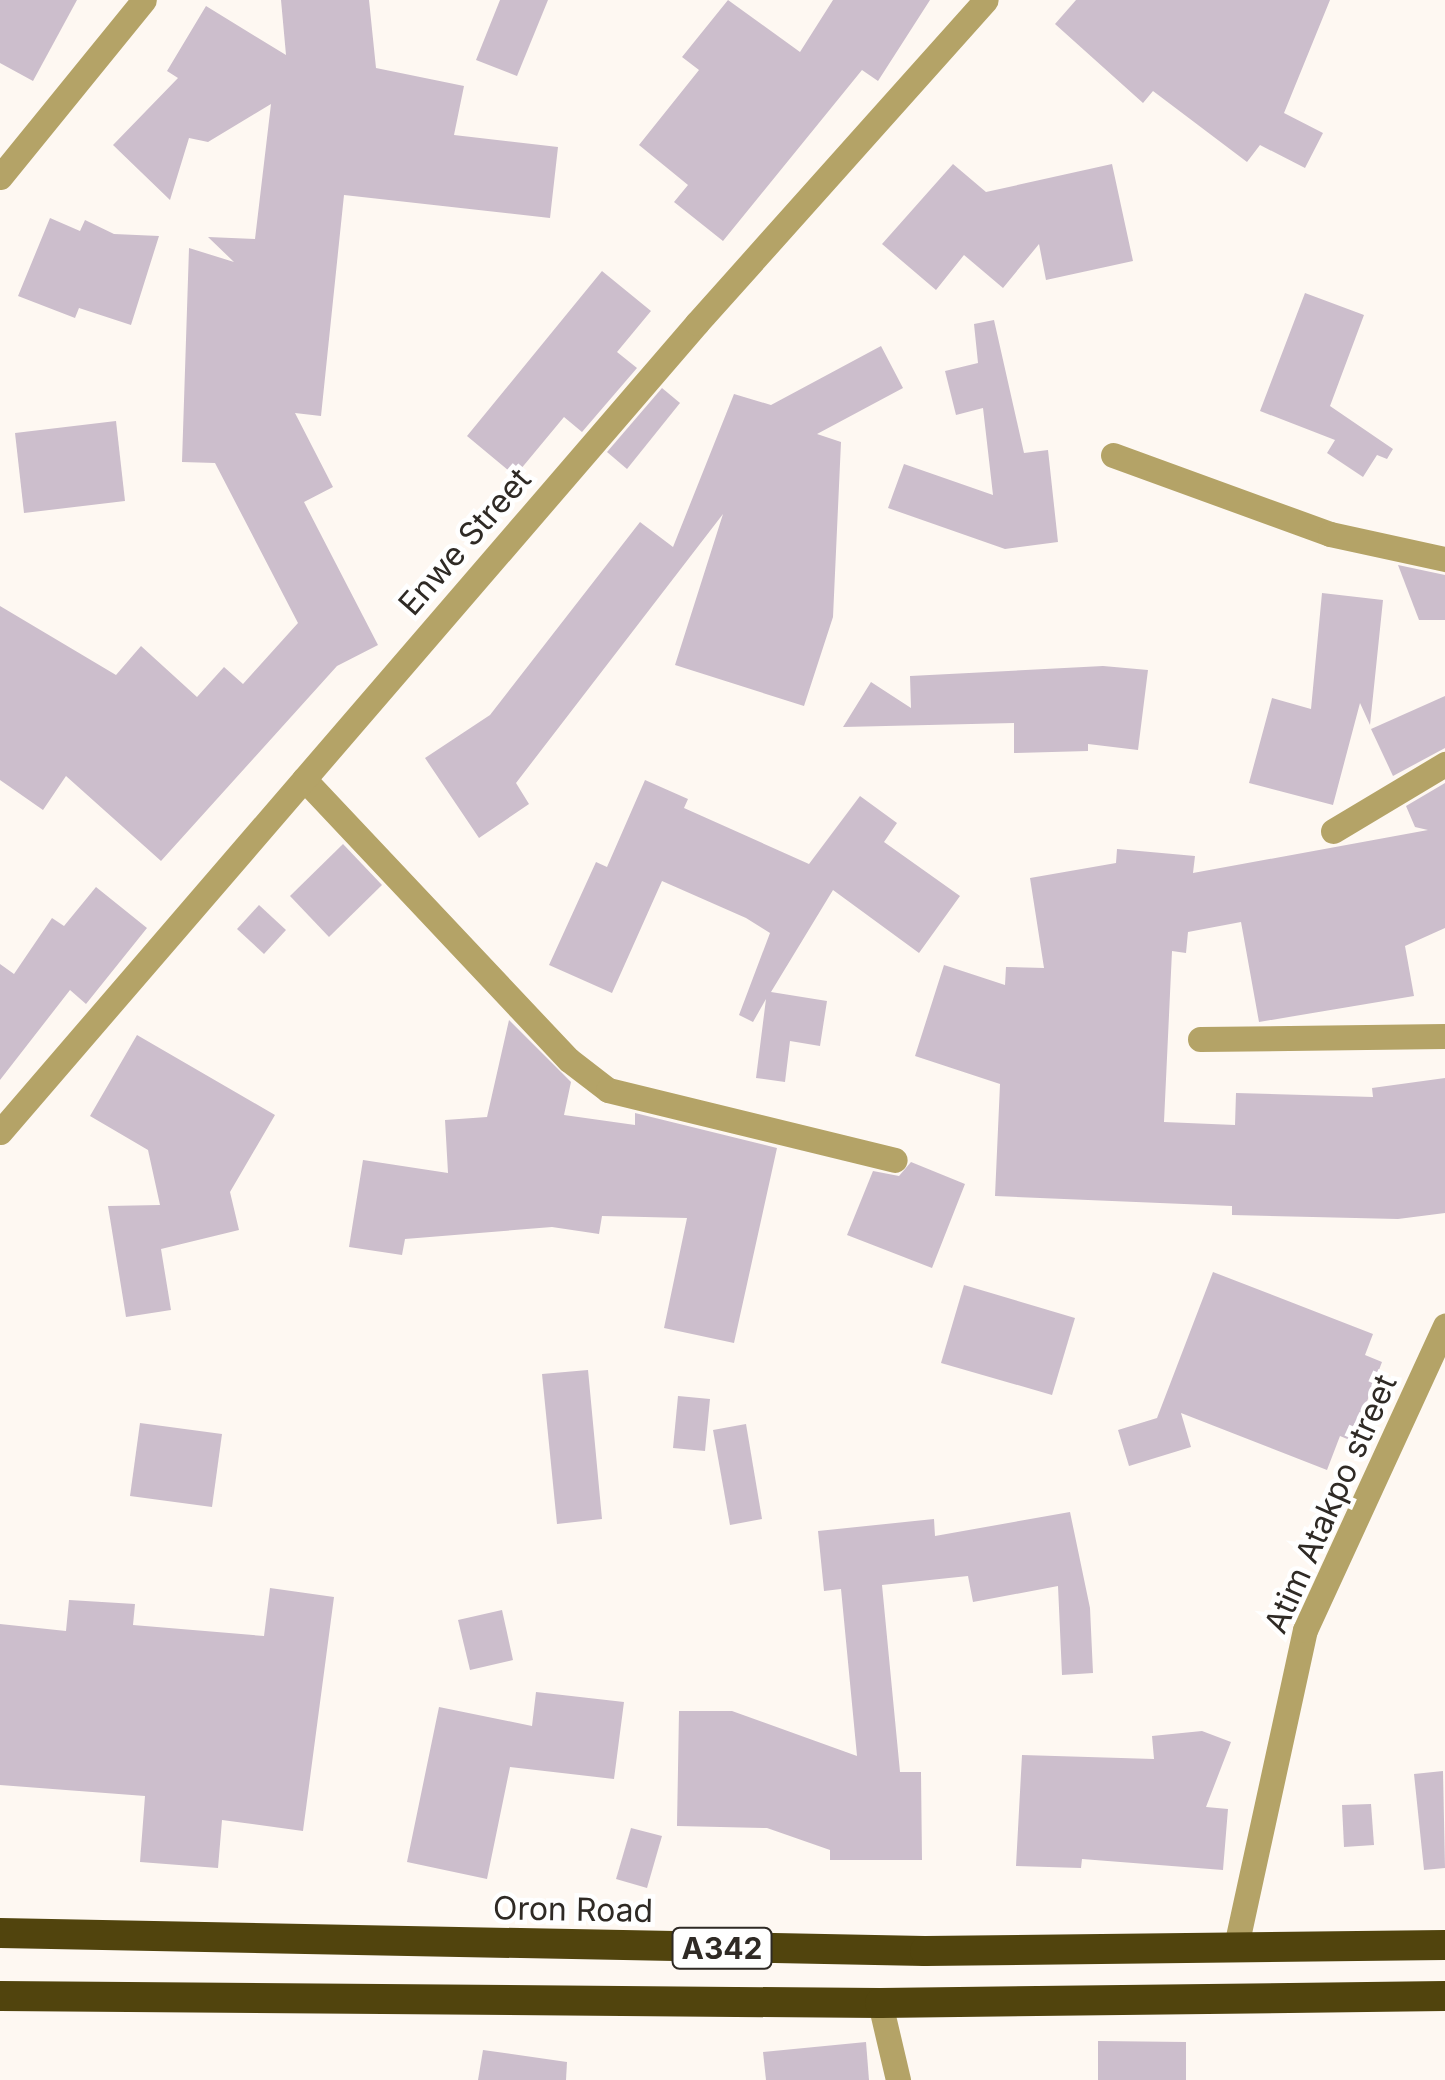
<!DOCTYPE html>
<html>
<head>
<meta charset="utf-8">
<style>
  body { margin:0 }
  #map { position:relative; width:1445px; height:2080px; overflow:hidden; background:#fef8f2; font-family:Inter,sans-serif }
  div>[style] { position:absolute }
  .building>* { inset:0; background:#ccbecc }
  .street>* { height:25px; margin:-12.5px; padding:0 12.5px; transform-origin:12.5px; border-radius:12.5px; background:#b4a367 }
  .highway>* { height:30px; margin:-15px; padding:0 15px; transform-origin:15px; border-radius:15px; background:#51440d }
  span { translate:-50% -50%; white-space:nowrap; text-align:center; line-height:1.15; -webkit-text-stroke:9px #fff; paint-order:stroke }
  .shield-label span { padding:2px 8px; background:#fff; border:2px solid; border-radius:8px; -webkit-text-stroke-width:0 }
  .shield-label { font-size:30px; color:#2f2a25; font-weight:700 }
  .street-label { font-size:32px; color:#2f2a25 }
</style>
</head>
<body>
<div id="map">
  <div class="building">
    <i style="clip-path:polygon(0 0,77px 0,33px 81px,0 63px)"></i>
    <i style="clip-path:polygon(281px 0,369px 0,376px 68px,464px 86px,454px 135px,558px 147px,550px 218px,344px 195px,321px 416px,295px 413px,333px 487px,304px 502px,378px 645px,337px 666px,161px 861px,66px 776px,43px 810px,0 780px,0 606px,116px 675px,141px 646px,197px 697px,224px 667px,243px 684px,298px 623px,215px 463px,182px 462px,189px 248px,234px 262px,208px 237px,255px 239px,271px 104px,208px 142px,189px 138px,170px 200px,113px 145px,178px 78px,167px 71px,206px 6px,286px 55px)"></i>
    <i style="clip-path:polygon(500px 0,548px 0,517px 76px,476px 60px)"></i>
    <i style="clip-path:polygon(728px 0,800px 52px,833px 0,930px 0,878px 81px,862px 70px,723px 241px,674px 202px,688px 185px,639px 145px,699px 70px,682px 57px)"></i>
    <i style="clip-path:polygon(1076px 0,1330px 0,1284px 113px,1323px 133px,1305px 168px,1260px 145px,1247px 162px,1153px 91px,1143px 103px,1055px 24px)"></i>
    <i style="clip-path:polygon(953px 164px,986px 192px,1112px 164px,1133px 261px,1046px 280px,1039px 244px,1003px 288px,964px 255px,936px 290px,882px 244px)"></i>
    <i style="clip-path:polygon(50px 218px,80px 231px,85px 220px,114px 234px,159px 236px,131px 325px,79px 308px,75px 318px,18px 296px)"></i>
    <i style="clip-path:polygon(602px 271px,651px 311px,617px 352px,637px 368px,582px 432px,564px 417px,515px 476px,467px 436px)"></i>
    <i style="clip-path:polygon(1305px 293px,1364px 315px,1330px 406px,1393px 449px,1387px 459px,1377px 455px,1363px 477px,1327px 453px,1335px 440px,1260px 411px)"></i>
    <i style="clip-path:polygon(994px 320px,1024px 453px,1048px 450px,1058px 542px,1005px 549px,888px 508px,904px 464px,993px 495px,983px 408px,956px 415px,945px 371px,978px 363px,974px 324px)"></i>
    <i style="clip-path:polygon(881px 346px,903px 388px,817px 434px,841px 442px,833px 617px,804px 706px,675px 665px,723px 514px,516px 783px,529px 804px,479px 838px,425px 758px,490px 715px,640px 522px,673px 547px,734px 394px,771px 405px)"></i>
    <i style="clip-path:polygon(662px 388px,680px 403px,627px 469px,607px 452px)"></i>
    <i style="clip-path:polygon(116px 421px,125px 501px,24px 513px,15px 433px)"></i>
    <i style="clip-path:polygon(1398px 565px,1445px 575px,1445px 620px,1419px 620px)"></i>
    <i style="clip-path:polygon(1322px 593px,1383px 600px,1370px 725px,1360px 703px,1333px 805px,1249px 783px,1272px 698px,1311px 709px)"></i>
    <i style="clip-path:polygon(1103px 666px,1148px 670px,1138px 750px,1088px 744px,1088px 751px,1014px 753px,1014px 723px,843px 727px,871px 682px,911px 708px,910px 676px)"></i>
    <i style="clip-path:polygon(1445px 696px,1445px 748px,1393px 776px,1371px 729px)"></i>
    <i style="clip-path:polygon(645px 780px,688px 799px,684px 808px,809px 864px,860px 796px,897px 823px,884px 842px,960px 896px,919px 953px,833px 890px,771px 992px,827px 1001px,820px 1046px,790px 1041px,785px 1082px,756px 1078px,766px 999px,753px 1022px,739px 1015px,770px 933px,746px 918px,662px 881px,612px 993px,549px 965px,596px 862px,607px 867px)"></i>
    <i style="clip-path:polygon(1445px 783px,1445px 928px,1405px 946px,1414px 996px,1259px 1022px,1241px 922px,1188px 932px,1186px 953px,1172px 951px,1164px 1122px,1235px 1125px,1236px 1093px,1373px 1097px,1372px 1088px,1445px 1078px,1445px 1213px,1398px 1219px,1232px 1215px,1232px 1206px,995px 1196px,1000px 1084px,915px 1056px,944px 965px,1005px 985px,1006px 967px,1044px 968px,1030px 878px,1116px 863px,1117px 849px,1195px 856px,1193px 873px,1428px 830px,1415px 827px,1406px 806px)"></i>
    <i style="clip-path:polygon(343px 844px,382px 885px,329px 937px,290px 896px)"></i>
    <i style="clip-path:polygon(96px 887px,147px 928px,86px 1004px,70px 990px,0 1080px,0 964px,14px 974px,52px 918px,64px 926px)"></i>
    <i style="clip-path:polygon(259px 905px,286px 930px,264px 954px,237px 929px)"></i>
    <i style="clip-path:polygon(509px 1020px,571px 1082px,564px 1115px,635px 1125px,635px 1113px,777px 1148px,734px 1343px,664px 1328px,687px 1218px,602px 1216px,599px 1234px,552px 1227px,405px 1239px,402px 1255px,349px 1247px,363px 1160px,448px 1173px,445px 1120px,487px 1117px)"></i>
    <i style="clip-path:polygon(137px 1035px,275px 1115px,230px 1192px,239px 1230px,161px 1249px,171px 1310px,126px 1317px,108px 1206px,160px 1205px,148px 1150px,90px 1116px)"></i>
    <i style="clip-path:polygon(911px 1162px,965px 1184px,932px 1268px,847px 1235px,873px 1171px,899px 1176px)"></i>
    <i style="clip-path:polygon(1213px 1272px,1373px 1334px,1365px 1355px,1382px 1362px,1352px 1441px,1340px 1436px,1327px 1470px,1181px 1413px,1191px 1447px,1129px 1466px,1118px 1430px,1157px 1418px)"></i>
    <i style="clip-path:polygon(964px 1285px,1075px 1318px,1052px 1395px,941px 1363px)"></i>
    <i style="clip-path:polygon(588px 1370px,602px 1519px,557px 1524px,542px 1374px)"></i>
    <i style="clip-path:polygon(678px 1396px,710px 1399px,705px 1451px,673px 1448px)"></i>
    <i style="clip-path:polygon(140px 1423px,222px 1434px,212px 1507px,130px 1496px)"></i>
    <i style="clip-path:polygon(746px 1424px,762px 1519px,730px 1525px,713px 1430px)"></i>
    <i style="clip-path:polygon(1070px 1512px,1090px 1608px,1093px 1673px,1062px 1675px,1058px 1586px,973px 1602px,968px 1576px,882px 1585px,900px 1772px,921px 1772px,922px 1860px,830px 1860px,830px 1850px,767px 1828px,677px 1826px,679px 1711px,732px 1711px,857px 1756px,841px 1589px,824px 1591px,818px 1531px,934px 1519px,935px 1536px)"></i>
    <i style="clip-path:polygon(270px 1588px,334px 1597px,303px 1831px,222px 1820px,218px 1868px,140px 1862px,145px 1796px,0 1785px,0 1624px,66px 1631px,69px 1600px,135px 1604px,133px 1625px,264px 1636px)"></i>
    <i style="clip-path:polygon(502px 1610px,513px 1660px,470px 1670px,458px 1620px)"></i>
    <i style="clip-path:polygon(536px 1692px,624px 1702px,614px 1779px,510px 1767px,487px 1879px,407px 1862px,439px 1707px,532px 1726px)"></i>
    <i style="clip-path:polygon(1202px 1731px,1231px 1742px,1206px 1807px,1228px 1809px,1223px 1870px,1082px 1859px,1081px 1868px,1016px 1866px,1022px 1755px,1154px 1759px,1152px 1736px)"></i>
    <i style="clip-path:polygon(1443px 1771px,1445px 1868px,1424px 1870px,1414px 1774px)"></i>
    <i style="clip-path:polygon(1371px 1804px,1374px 1845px,1344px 1847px,1342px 1805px)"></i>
    <i style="clip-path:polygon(631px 1828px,662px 1836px,647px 1888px,616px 1879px)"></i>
    <i style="clip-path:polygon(1098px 2041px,1186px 2042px,1186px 2080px,1098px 2080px)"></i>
    <i style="clip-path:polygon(866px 2042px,869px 2080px,766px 2080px,763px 2052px)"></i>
    <i style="clip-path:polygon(483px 2050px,567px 2062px,566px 2080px,478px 2080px)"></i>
  </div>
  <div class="street">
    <i style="left:0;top:177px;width:228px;rotate:-50.9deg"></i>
    <i style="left:1113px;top:455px;width:231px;rotate:20deg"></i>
    <i style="left:1330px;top:534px;width:118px;rotate:12.3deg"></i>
    <i style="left:304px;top:779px;width:386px;rotate:46.7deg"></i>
    <i style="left:569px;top:1060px;width:49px;rotate:37.6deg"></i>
    <i style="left:608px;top:1090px;width:295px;rotate:13.7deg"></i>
    <i style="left:1333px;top:831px;width:131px;rotate:-30.9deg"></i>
    <i style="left:1200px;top:1039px;width:245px;rotate:-0.7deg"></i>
    <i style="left:0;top:1132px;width:1068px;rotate:-49.25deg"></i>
    <i style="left:697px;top:323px;width:433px;rotate:-48.2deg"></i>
    <i style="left:1236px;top:1946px;width:323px;rotate:-77.7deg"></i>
    <i style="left:1305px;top:1630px;width:335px;rotate:-65.3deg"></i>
    <i style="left:880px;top:2003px;width:79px;rotate:76.8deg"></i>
  </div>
  <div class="highway">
    <i style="left:0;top:1933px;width:925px;rotate:1.11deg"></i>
    <i style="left:925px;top:1951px;width:520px;rotate:-0.66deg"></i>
    <i style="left:0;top:1996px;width:880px;rotate:0.46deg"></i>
    <i style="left:880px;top:2003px;width:565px;rotate:-0.71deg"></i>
  </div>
  <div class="shield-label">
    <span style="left:722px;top:1948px">A342</span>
  </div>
  <div class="street-label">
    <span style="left:465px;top:542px;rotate:-49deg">Enwe Street</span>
    <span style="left:1331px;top:1504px;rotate:-66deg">Atim Atakpo street</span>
    <span style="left:573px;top:1910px;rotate:1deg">Oron Road</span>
  </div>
</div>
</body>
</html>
